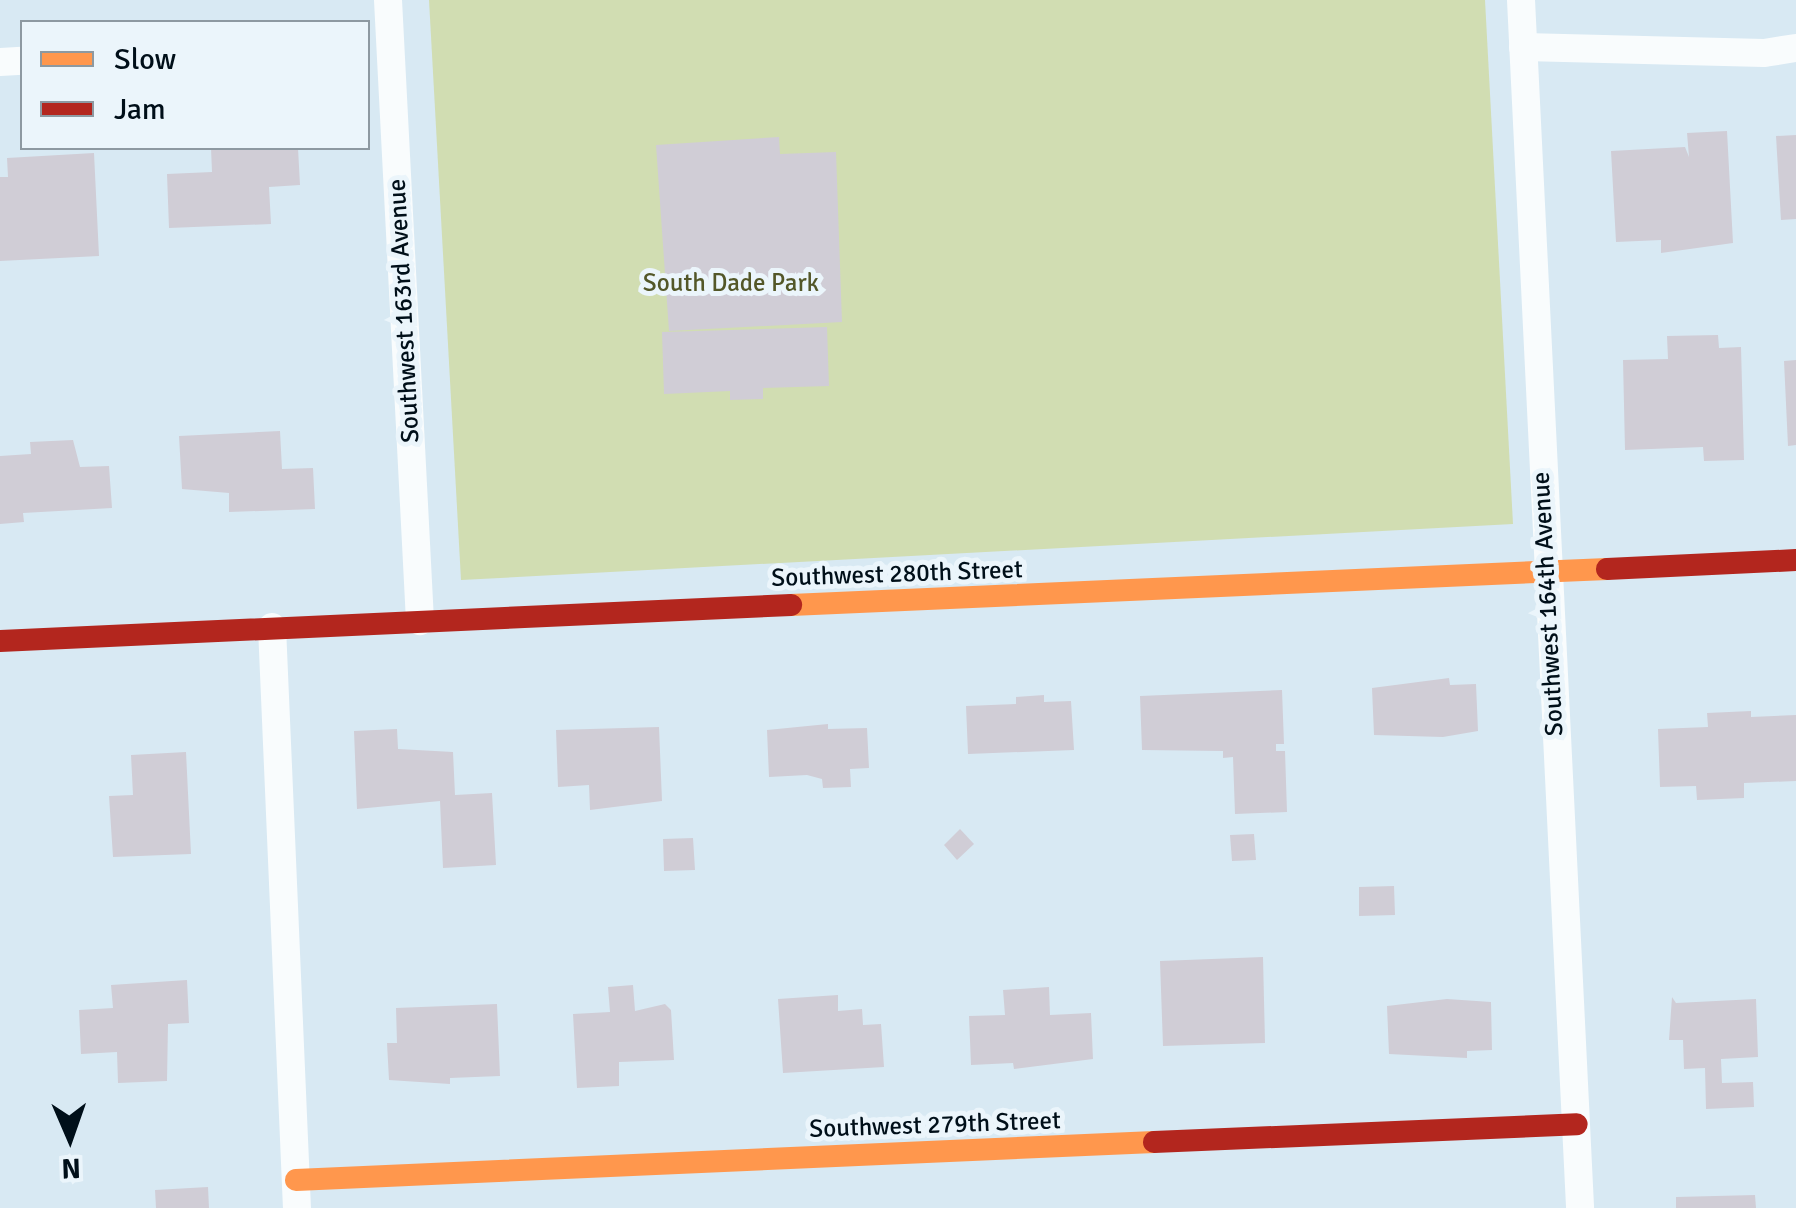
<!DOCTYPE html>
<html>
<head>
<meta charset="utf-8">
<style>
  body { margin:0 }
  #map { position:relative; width:1796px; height:1208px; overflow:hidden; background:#d8e9f3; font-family:Signika,sans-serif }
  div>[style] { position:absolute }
  .green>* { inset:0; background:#d1ddb2 }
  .building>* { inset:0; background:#d0cdd6 }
  .street>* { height:28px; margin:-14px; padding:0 14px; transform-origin:14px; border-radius:14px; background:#f9fcfd }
  .slow>* { height:22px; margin:-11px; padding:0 11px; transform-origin:11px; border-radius:11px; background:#ff974d }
  .jam>* { height:22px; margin:-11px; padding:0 11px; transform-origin:11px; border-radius:11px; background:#b3261e }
  span { translate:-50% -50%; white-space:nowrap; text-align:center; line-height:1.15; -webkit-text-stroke:10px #ebf5fb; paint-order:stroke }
  .park-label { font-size:25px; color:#535728 }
  .street-label { font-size:25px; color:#000f19 }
  .legend { position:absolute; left:20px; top:20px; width:350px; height:130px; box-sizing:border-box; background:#ebf5fb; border:2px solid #8d99a1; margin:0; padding:12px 18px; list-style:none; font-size:30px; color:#000f19 }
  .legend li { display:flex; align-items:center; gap:20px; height:50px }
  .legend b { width:50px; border:2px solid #8d99a1 }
  .north { position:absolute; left:20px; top:1088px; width:100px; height:100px; -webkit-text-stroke:8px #ebf5fb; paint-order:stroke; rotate:178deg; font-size:28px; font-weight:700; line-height:40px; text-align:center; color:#000f19 }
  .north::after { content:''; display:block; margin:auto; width:35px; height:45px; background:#000f19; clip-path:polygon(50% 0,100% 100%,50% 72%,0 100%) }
</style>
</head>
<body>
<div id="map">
  <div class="green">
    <i style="clip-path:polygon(429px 0,1485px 0,1513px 524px,461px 580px)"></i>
  </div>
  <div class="building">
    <i style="clip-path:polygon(1727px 131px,1733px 243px,1661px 253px,1661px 240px,1616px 242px,1611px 151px,1685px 147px,1689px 157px,1687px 133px)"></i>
    <i style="clip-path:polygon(1796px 135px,1796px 219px,1781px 220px,1776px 136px)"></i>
    <i style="clip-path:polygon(779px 137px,780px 154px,836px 152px,842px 322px,669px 331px,656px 145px)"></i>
    <i style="clip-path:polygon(211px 148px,298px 148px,300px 185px,269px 187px,271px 224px,169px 228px,167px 174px,212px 172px)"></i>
    <i style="clip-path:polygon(94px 153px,99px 256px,0 261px,0 177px,8px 177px,7px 158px)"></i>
    <i style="clip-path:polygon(827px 327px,829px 386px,763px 388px,763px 399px,730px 400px,730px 391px,664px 394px,662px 332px)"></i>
    <i style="clip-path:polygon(1718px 335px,1719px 348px,1741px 347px,1744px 460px,1704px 461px,1703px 447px,1625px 450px,1623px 360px,1668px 359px,1667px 336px)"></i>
    <i style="clip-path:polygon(1796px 360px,1796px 445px,1788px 446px,1784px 361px)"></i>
    <i style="clip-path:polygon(280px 431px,282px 469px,313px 468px,315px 509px,229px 512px,229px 493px,182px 489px,179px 436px)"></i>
    <i style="clip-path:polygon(73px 440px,80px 467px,109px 466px,112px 508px,23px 513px,24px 522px,0 524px,0 456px,31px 454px,30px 442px)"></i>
    <i style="clip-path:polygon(1449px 678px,1450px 685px,1476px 684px,1478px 731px,1443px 737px,1374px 735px,1372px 688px)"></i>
    <i style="clip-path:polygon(1282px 690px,1284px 744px,1276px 744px,1276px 751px,1285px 751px,1287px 812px,1235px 814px,1233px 757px,1223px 758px,1223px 751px,1142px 750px,1140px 696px)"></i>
    <i style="clip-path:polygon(1044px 695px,1044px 702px,1071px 701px,1074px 750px,968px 754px,966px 706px,1016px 704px,1016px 697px)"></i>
    <i style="clip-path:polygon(1751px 711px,1751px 717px,1796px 715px,1796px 781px,1744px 783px,1744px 798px,1697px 800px,1696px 786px,1660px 787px,1658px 729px,1708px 727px,1707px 713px)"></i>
    <i style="clip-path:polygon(828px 724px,828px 729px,867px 728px,869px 768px,850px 769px,851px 787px,823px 788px,822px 779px,807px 775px,769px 777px,767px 730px)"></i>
    <i style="clip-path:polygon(659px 727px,662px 801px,590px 810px,589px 785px,558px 787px,556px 730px)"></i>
    <i style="clip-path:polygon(397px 729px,398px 749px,453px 752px,455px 795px,492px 793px,496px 865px,443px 868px,440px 801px,357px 809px,354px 731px)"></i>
    <i style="clip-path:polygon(186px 752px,191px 854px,113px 857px,109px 796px,133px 795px,131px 755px)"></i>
    <i style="clip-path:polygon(960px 829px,974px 844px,957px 860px,944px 845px)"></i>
    <i style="clip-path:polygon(1254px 834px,1256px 860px,1232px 861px,1230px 835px)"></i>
    <i style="clip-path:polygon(693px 838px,695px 870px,664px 871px,663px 839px)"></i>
    <i style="clip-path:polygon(1394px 886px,1395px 915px,1359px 916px,1359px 887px)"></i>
    <i style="clip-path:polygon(1263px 957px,1265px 1043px,1163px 1046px,1160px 961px)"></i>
    <i style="clip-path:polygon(187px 980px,189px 1023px,168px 1024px,167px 1081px,118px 1083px,117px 1052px,81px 1054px,79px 1010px,113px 1008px,111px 985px)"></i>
    <i style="clip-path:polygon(633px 985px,635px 1011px,665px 1004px,671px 1010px,674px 1060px,619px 1062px,619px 1086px,577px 1088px,573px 1014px,610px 1012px,608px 987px)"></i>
    <i style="clip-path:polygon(1049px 987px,1050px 1015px,1091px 1013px,1093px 1059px,1014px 1069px,1013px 1063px,971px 1065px,969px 1016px,1005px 1015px,1003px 990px)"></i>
    <i style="clip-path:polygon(838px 995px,838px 1011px,862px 1009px,863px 1025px,881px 1024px,884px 1067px,783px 1073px,778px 999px)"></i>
    <i style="clip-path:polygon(1672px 997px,1676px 1003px,1756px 999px,1758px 1057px,1721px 1059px,1722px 1083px,1753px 1082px,1754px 1107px,1706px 1109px,1705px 1068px,1684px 1069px,1683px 1040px,1669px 1040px)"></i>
    <i style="clip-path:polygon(1447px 999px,1491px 1002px,1492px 1050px,1467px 1051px,1467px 1058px,1389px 1054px,1387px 1006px)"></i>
    <i style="clip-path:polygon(497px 1004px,500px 1076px,450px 1078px,450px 1084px,389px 1080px,387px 1043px,397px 1043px,396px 1008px)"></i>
    <i style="clip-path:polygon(208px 1187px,209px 1208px,156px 1208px,155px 1190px)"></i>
    <i style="clip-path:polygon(1755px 1195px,1756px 1208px,1676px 1208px,1676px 1197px)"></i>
  </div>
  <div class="street">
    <i style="left:388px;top:0;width:622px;rotate:87.05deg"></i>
    <i style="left:1521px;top:0;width:1209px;rotate:87.2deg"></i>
    <i style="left:1523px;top:47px;width:241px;rotate:1.4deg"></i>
    <i style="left:1764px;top:53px;width:32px;rotate:-9deg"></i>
    <i style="left:0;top:62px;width:22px;rotate:-3deg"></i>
    <i style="left:272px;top:627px;width:582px;rotate:87.54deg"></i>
  </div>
  <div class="slow">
    <i style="left:791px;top:605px;width:817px;rotate:-2.53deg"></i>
    <i style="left:296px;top:1180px;width:859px;rotate:-2.54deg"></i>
  </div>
  <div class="jam">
    <i style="left:1607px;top:569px;width:189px;rotate:-2.7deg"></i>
    <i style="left:0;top:641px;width:792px;rotate:-2.61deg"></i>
    <i style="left:1154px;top:1142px;width:423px;rotate:-2.4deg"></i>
  </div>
  <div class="park-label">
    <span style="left:731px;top:283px">South Dade Park</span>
  </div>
  <div class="street-label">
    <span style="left:404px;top:311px;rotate:-93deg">Southwest 163rd Avenue</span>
    <span style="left:897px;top:574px;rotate:-2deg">Southwest 280th Street</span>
    <span style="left:1548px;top:604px;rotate:-93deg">Southwest 164th Avenue</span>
    <span style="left:935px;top:1125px;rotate:-2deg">Southwest 279th Street</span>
  </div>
  <ul class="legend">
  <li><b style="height:12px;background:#ff974d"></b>Slow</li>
  <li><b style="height:12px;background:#b3261e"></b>Jam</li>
  </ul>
  <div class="north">N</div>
</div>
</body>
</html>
